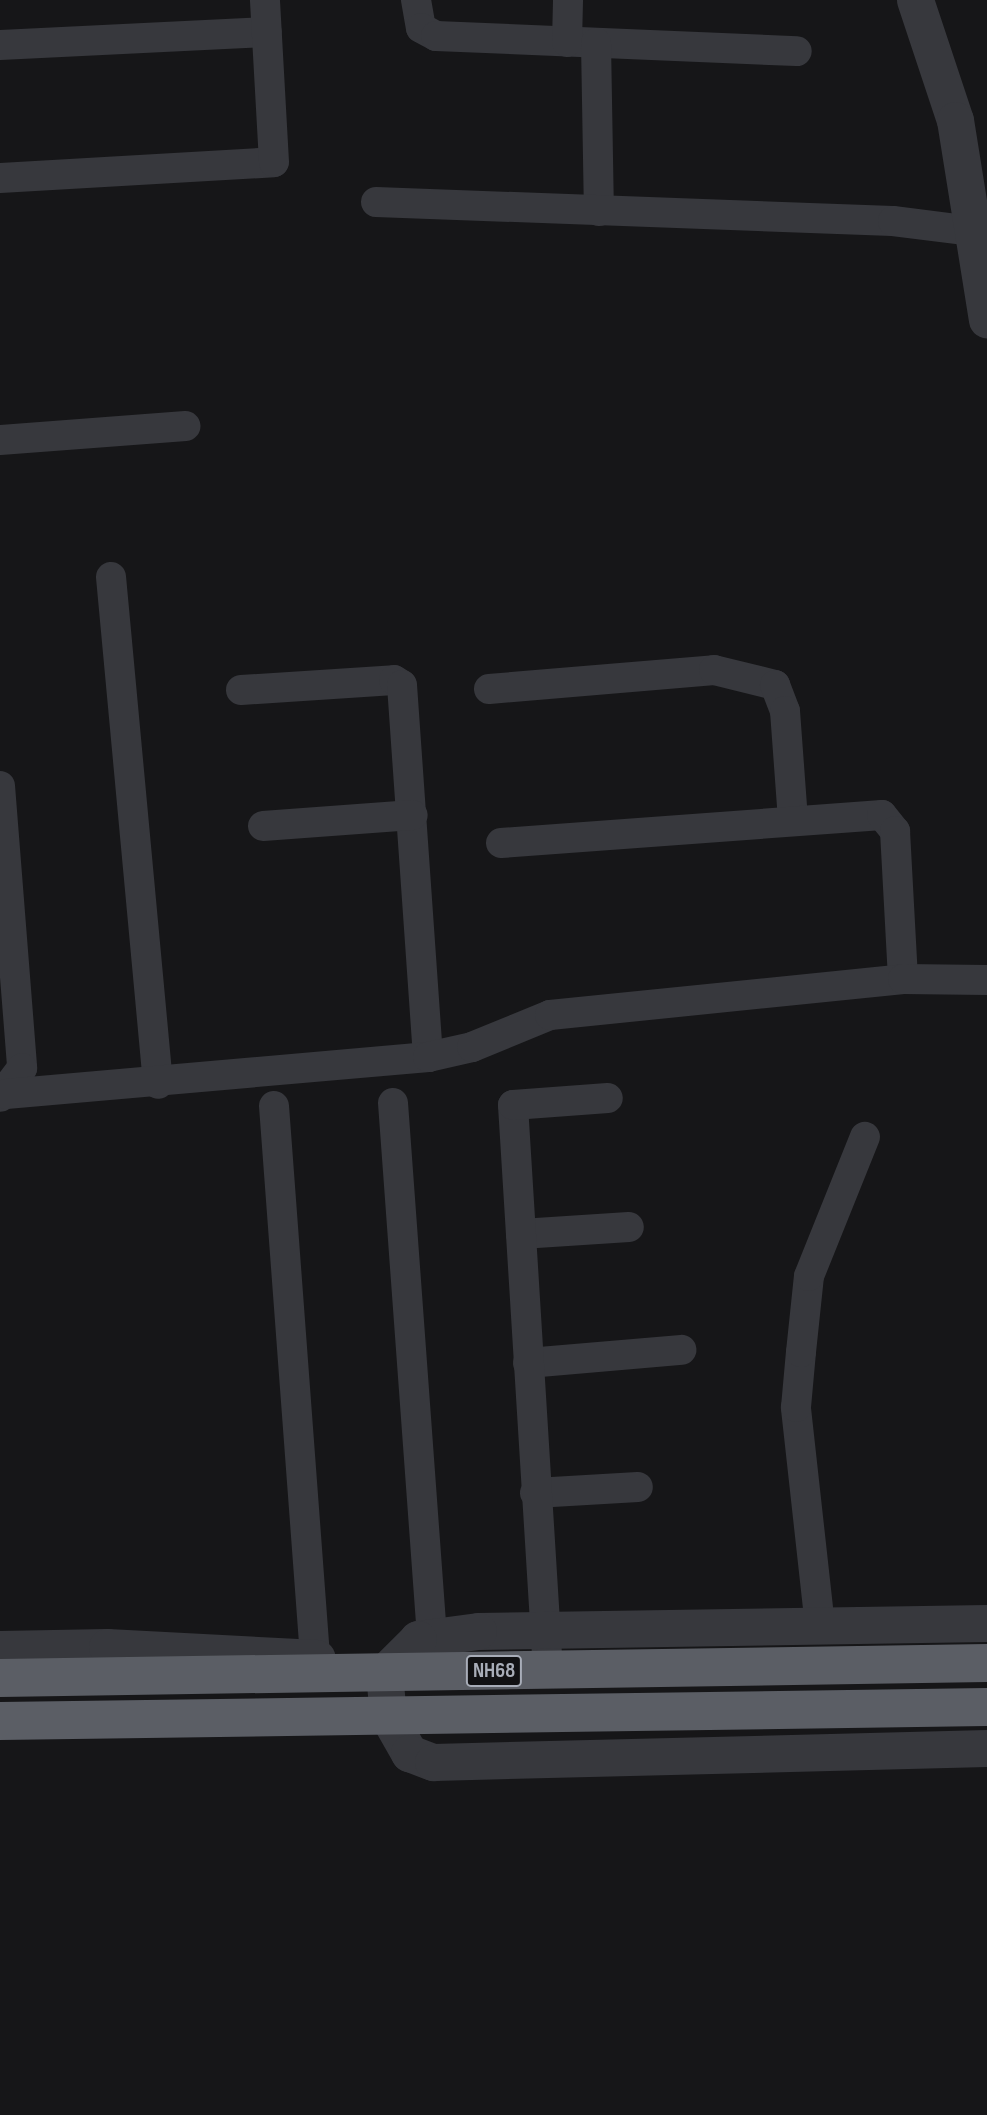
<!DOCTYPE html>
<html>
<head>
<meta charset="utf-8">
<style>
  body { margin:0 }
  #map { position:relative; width:987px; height:2115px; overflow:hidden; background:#161618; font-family:"Sofia Sans Condensed",sans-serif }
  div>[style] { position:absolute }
  .minor>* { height:30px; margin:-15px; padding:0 15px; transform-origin:15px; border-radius:15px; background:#37383d }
  .tertiary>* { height:37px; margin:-18.5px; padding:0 18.5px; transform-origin:18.5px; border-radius:18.5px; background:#37383d }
  .trunk>* { height:38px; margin:-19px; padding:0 19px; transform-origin:19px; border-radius:19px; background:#5b5e65 }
  span { translate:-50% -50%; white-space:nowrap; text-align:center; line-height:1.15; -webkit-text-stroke:6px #111113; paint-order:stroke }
  .shield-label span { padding:2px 5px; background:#111113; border:2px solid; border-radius:5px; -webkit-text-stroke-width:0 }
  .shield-label { font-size:21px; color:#a8adb8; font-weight:700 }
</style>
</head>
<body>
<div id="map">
  <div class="minor">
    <i style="left:416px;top:0;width:28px;rotate:80deg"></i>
    <i style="left:421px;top:28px;width:17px;rotate:28deg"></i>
    <i style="left:436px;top:36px;width:361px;rotate:2.4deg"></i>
    <i style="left:567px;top:42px;width:42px;rotate:-88.6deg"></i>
    <i style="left:596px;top:43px;width:168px;rotate:89deg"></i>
    <i style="left:0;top:45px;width:267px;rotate:-2.8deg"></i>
    <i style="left:0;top:178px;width:274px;rotate:-3.3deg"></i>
    <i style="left:274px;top:162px;width:162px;rotate:-93.2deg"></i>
    <i style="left:376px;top:202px;width:517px;rotate:2.1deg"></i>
    <i style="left:893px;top:221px;width:81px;rotate:7.1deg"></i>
    <i style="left:0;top:440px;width:186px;rotate:-4.3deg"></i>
    <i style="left:111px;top:577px;width:509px;rotate:84.7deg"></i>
    <i style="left:489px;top:689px;width:226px;rotate:-4.8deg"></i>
    <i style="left:714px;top:670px;width:63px;rotate:13.8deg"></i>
    <i style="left:775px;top:685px;width:28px;rotate:69deg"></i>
    <i style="left:785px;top:711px;width:110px;rotate:85.8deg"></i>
    <i style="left:241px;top:690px;width:153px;rotate:-3.7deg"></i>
    <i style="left:394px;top:680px;width:9px;rotate:32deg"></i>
    <i style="left:402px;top:685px;width:373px;rotate:86deg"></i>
    <i style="left:0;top:786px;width:283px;rotate:85.5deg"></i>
    <i style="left:22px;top:1068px;width:36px;rotate:127deg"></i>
    <i style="left:263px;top:826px;width:150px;rotate:-4.2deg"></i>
    <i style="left:501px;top:843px;width:382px;rotate:-4.2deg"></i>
    <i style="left:882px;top:815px;width:21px;rotate:51deg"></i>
    <i style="left:895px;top:831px;width:148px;rotate:86.9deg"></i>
    <i style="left:6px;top:1094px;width:424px;rotate:-5deg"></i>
    <i style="left:428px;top:1057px;width:45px;rotate:-12.8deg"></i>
    <i style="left:472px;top:1047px;width:84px;rotate:-22.3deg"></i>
    <i style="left:550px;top:1015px;width:355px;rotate:-5.8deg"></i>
    <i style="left:903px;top:979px;width:84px;rotate:0.7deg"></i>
    <i style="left:393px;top:1103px;width:535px;rotate:85.82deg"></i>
    <i style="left:274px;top:1106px;width:553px;rotate:85.74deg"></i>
    <i style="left:521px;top:1234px;width:108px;rotate:-3.7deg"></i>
    <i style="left:528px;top:1363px;width:154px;rotate:-4.9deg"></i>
    <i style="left:535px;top:1493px;width:103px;rotate:-3.3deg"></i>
    <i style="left:820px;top:1626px;width:220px;rotate:-96.3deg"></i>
    <i style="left:796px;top:1407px;width:55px;rotate:-84.8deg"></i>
    <i style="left:801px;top:1352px;width:76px;rotate:-84deg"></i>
    <i style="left:809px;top:1276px;width:150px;rotate:-68.1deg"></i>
    <i style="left:548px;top:1671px;width:567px;rotate:-93.54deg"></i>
    <i style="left:513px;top:1105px;width:95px;rotate:-4.2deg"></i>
  </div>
  <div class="tertiary">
    <i style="left:915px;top:0;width:126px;rotate:71.6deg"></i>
    <i style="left:955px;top:120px;width:202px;rotate:80.9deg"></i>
    <i style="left:987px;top:1623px;width:509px;rotate:179.1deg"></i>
    <i style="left:478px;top:1631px;width:61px;rotate:172.4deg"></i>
    <i style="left:418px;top:1639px;width:48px;rotate:135deg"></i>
    <i style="left:384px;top:1673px;width:43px;rotate:84.7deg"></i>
    <i style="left:388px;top:1716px;width:43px;rotate:60.4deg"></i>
    <i style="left:409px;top:1753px;width:26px;rotate:21deg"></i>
    <i style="left:433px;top:1762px;width:554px;rotate:-1.45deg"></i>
    <i style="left:0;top:1649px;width:107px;rotate:-1.1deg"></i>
    <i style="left:107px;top:1647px;width:210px;rotate:3deg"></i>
  </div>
  <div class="trunk">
    <i style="left:0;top:1678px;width:987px;rotate:-0.87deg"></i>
    <i style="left:0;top:1721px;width:987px;rotate:-0.81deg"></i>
  </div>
  <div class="shield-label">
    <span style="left:494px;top:1671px">NH68</span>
  </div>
</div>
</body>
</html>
